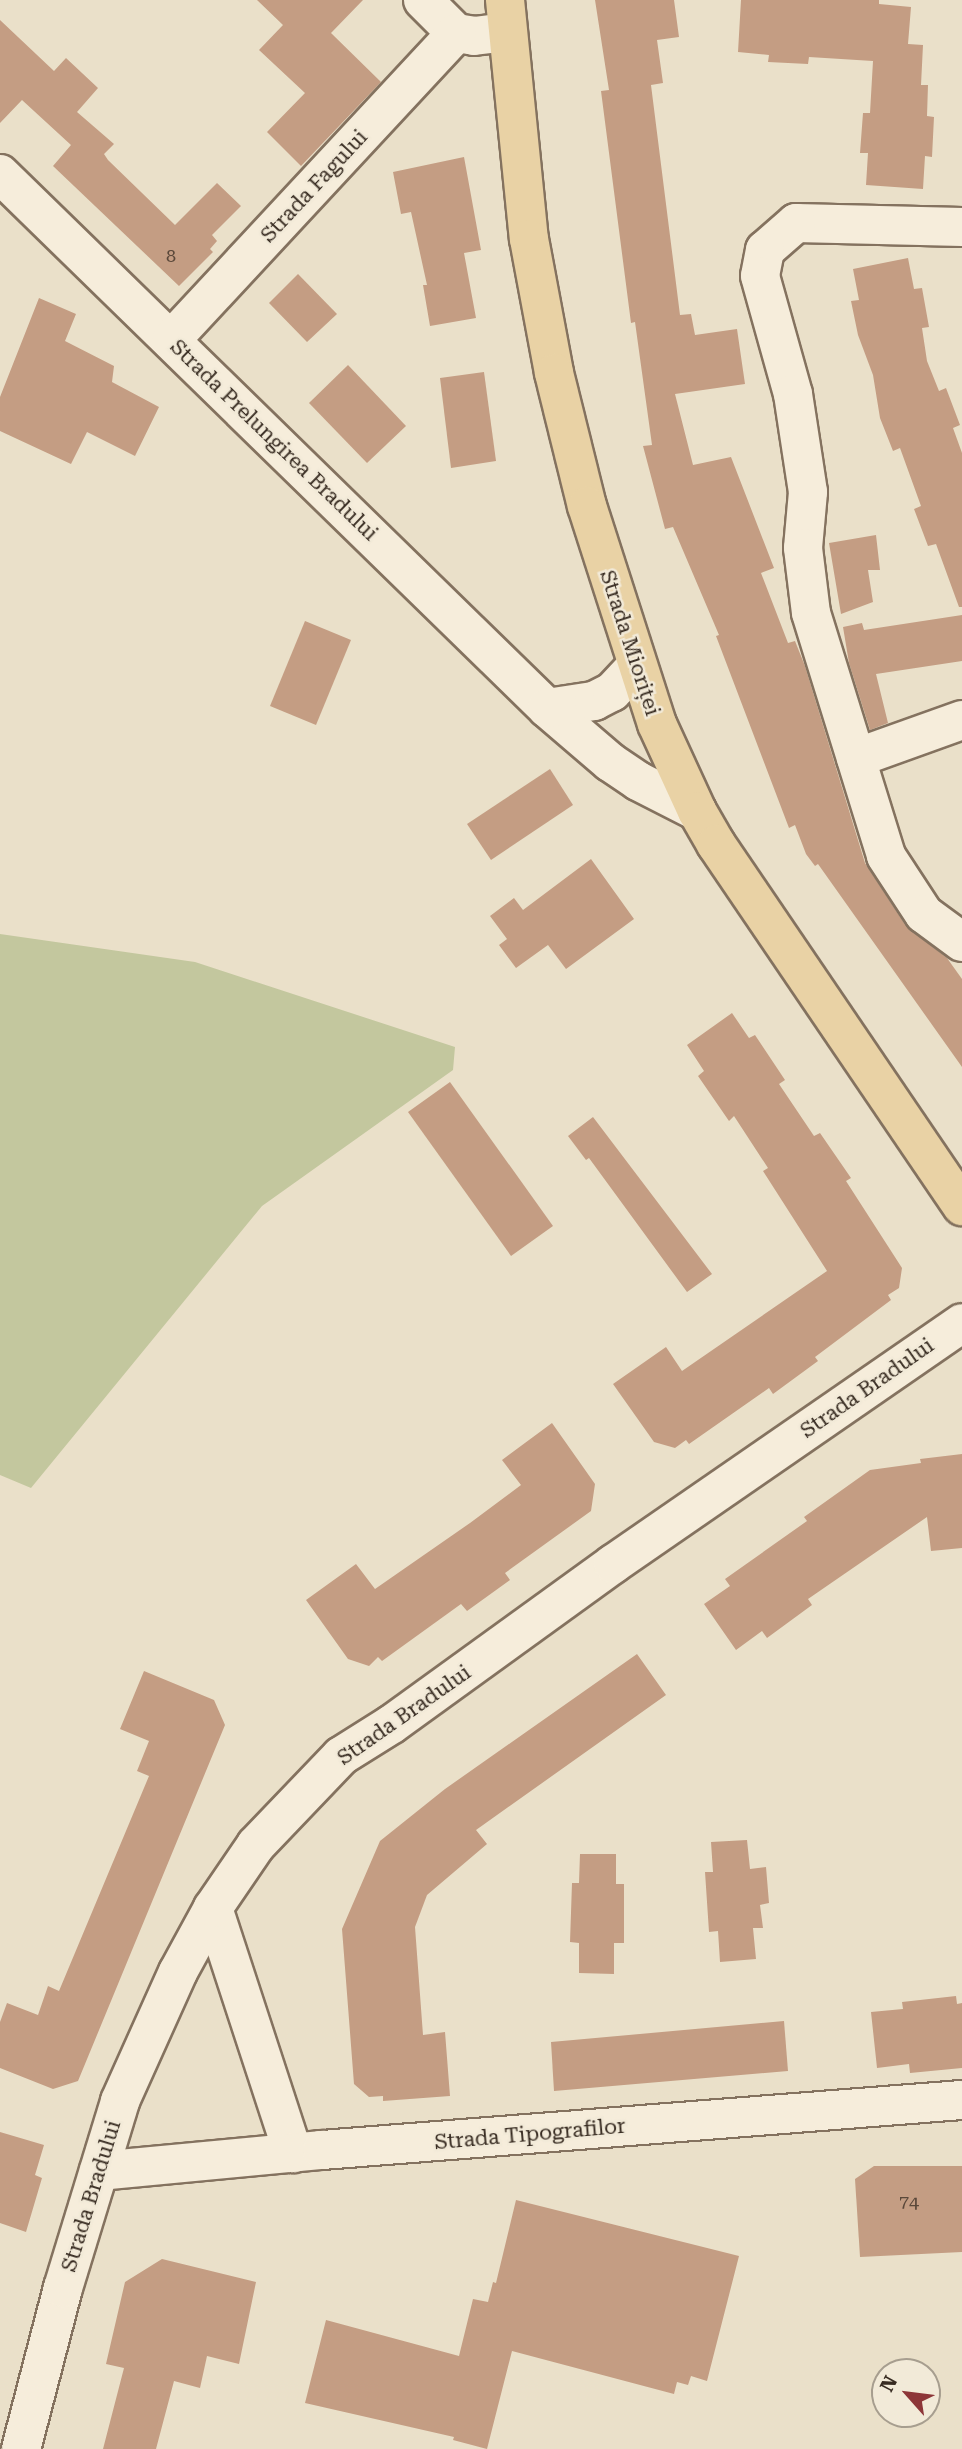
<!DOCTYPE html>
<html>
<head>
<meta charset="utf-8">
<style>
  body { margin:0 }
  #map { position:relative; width:962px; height:2449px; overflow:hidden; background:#eae0c9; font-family:"Roboto Serif",serif }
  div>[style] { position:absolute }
  .green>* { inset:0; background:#c3c79e }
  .building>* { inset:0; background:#c49d83 }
  .roads { filter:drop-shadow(2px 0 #84725f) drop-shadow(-2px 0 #84725f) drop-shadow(0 2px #84725f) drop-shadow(0 -2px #84725f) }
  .minor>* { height:38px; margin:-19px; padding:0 19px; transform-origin:19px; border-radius:19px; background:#f6eddb }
  .major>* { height:38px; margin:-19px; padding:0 19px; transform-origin:19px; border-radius:19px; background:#e9d2a5 }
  span { translate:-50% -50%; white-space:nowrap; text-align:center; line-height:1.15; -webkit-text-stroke:5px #f2ead8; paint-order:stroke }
  .number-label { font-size:18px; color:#5a483a }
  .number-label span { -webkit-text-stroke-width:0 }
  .street-label { font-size:21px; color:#372b21 }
  .north { position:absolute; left:871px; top:2358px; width:70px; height:70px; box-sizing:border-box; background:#f2ead8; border:2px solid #a79e8f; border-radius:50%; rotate:298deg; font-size:19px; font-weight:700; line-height:28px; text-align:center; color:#372b21 }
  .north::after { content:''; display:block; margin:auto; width:24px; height:32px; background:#8d3638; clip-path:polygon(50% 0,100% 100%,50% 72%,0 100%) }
</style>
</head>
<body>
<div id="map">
  <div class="green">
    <i style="clip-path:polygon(0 934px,195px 962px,455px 1047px,453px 1070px,262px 1206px,31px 1488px,0 1475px)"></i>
  </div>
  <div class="building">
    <i style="clip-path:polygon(257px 0,363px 0,331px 33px,381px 82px,301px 166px,267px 132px,305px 93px,259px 50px,283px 25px)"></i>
    <i style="clip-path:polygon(595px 0,674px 0,679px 37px,657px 40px,663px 83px,651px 85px,680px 315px,691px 314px,695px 335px,737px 329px,745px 384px,675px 394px,693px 465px,731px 457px,774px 568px,761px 573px,788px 643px,795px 641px,805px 666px,865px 863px,906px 926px,947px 958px,962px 979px,962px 1067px,818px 864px,815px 866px,806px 854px,795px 825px,789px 828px,716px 636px,719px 635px,673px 527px,665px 529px,643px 446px,652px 445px,635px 322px,631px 323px,601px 91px,609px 90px)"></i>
    <i style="clip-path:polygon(741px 0,879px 0,879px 4px,911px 7px,908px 44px,923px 45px,921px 85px,928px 85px,927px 116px,934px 117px,932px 157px,925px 156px,923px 189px,866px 185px,868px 153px,860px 153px,863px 113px,870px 113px,873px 61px,809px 57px,808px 64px,768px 62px,769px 55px,738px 52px)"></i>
    <i style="clip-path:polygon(0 20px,54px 71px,66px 58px,98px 88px,77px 112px,114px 144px,104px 154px,108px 160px,175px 225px,217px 183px,241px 206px,212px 235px,217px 241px,210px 249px,213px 252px,179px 286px,53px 166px,71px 145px,22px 100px,0 123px)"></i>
    <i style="clip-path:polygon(464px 157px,481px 250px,464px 253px,476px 318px,430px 326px,423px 285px,427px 285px,411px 212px,401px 214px,393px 172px)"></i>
    <i style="clip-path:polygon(908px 258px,914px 289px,922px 288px,929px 327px,922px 328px,927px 361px,939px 391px,946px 388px,960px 425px,953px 428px,962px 453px,962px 607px,959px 607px,936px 544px,928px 546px,914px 509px,921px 506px,900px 448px,893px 451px,880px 418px,873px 375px,858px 335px,851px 301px,859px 300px,853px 269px)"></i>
    <i style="clip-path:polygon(298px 274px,337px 314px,307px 342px,269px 303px)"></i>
    <i style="clip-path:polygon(39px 298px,76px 314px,65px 341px,114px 366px,112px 382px,159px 407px,135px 456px,87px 432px,71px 464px,0 431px,0 397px)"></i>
    <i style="clip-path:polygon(348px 365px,406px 426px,367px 463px,309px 403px)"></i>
    <i style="clip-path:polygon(484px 372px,496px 461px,451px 468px,440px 378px)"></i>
    <i style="clip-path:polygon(876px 535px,880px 570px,868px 570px,873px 602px,841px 614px,829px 543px)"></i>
    <i style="clip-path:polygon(962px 615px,962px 661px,876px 674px,888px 723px,870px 730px,849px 663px,843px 627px,862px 623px,864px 630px)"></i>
    <i style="clip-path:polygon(305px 621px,351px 640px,316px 725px,270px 706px)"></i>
    <i style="clip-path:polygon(550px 769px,573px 805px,491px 860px,467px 824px)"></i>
    <i style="clip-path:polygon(591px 859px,634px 919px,566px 969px,548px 945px,516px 968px,499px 945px,507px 939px,490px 916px,514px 898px,523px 910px)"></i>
    <i style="clip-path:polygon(732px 1013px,749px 1038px,755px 1035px,785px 1080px,779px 1084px,814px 1136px,820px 1133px,851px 1178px,846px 1181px,902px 1268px,899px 1288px,888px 1295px,891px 1300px,815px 1357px,818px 1361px,773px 1394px,769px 1388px,689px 1444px,686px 1440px,675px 1448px,654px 1442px,613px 1384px,666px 1347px,682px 1371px,827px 1271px,763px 1171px,768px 1168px,734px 1116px,729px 1121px,698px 1076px,704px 1071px,687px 1045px)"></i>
    <i style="clip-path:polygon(450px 1082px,553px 1226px,511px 1256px,408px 1112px)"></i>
    <i style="clip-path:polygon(593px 1117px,712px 1274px,687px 1292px,589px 1158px,586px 1160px,568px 1136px)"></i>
    <i style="clip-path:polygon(552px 1423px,595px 1484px,591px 1511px,505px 1573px,510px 1580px,467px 1611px,461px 1604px,382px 1661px,378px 1657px,369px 1666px,348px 1659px,306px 1600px,356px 1564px,375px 1589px,470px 1523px,521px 1485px,502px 1460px)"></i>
    <i style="clip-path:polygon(962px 1454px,962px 1548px,931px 1551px,927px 1517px,808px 1599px,812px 1605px,767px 1638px,762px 1631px,736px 1650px,704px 1604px,730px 1586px,725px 1579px,807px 1521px,804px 1517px,870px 1470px,921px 1463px,920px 1459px)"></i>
    <i style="clip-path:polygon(637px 1654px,666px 1695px,476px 1830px,487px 1844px,427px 1895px,415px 1927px,423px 2035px,445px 2032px,450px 2096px,383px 2101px,383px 2096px,369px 2097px,354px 2084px,342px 1929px,380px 1841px,445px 1789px)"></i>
    <i style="clip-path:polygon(144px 1671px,214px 1700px,225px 1725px,78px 2081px,53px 2089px,0 2068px,0 2022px,7px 2003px,38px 2015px,48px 1986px,59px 1991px,149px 1776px,137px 1771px,149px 1741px,120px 1729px)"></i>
    <i style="clip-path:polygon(747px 1840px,750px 1869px,766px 1867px,769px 1903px,760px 1905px,763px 1928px,753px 1928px,756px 1959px,720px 1962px,718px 1931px,709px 1932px,705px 1872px,713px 1872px,711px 1842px)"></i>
    <i style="clip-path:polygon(580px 1854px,616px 1854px,616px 1884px,624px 1884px,624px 1943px,614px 1943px,614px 1974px,579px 1973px,579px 1943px,570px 1942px,572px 1883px,579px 1883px)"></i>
    <i style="clip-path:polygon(956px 1996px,957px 2004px,962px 2003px,962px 2068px,910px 2073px,909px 2064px,877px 2068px,871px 2012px,903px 2009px,902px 2002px)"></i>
    <i style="clip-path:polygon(784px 2021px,788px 2071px,554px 2091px,551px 2042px)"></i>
    <i style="clip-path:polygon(0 2132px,44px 2145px,35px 2175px,42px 2178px,26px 2232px,0 2223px)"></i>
    <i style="clip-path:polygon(874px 2166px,962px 2166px,962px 2252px,860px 2257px,855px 2179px)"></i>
    <i style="clip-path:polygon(516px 2200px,739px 2256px,707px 2381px,691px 2376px,688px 2385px,677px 2382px,674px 2394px,512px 2351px,487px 2449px,453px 2440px,454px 2437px,305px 2403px,326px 2320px,459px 2356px,473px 2299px,488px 2302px,493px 2282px,496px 2283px)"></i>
    <i style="clip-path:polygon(162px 2259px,256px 2282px,239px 2364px,207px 2356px,200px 2388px,174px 2381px,156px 2449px,103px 2449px,124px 2368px,106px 2364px,125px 2282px)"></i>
  </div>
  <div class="roads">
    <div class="minor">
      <i style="left:423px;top:0;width:47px;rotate:45deg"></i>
      <i style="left:456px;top:33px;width:18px;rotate:9deg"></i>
      <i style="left:474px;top:36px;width:32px;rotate:-7deg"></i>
      <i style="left:0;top:174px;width:764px;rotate:44.31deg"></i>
      <i style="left:547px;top:708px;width:83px;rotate:40.6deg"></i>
      <i style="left:610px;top:762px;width:34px;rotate:34deg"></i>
      <i style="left:638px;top:781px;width:66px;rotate:27deg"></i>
      <i style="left:962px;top:227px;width:166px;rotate:-178.6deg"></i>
      <i style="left:796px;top:223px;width:41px;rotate:138.9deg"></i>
      <i style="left:765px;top:250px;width:26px;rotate:101deg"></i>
      <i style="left:760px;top:276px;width:123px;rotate:74.4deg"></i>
      <i style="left:793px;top:394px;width:99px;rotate:81.3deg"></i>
      <i style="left:808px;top:492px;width:56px;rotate:95.1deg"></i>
      <i style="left:803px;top:548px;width:65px;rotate:83deg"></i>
      <i style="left:811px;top:613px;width:254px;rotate:72.8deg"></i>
      <i style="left:886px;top:856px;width:69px;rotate:56.8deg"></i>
      <i style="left:924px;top:914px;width:47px;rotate:36.4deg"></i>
      <i style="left:171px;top:340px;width:419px;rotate:-47.1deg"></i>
      <i style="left:547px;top:708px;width:48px;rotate:-8.5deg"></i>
      <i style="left:594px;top:701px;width:20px;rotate:-27deg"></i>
      <i style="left:612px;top:692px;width:35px;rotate:-47deg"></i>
      <i style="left:856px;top:758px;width:113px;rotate:-19.7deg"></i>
      <i style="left:213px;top:1908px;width:258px;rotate:71.9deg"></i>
      <i style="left:99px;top:2171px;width:224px;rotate:-5.4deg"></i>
      <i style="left:322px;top:2150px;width:642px;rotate:-4.47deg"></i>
      <i style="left:21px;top:2449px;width:166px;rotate:-75.4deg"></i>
      <i style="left:63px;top:2288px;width:195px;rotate:-73deg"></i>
      <i style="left:120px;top:2101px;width:141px;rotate:-65.8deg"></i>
      <i style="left:178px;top:1972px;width:73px;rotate:-61.3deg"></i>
      <i style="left:213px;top:1908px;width:76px;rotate:-55.7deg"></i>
      <i style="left:256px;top:1845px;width:123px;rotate:-46.3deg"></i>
      <i style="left:341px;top:1756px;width:60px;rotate:-32.1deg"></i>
      <i style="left:392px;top:1724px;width:273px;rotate:-35.9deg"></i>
      <i style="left:613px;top:1564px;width:424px;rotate:-34.6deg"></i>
    </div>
    <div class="major">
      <i style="left:505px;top:0;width:240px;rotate:84.3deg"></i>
      <i style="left:529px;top:239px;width:136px;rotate:79.4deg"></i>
      <i style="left:554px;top:373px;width:137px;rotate:76.1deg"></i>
      <i style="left:587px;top:506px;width:229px;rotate:72.2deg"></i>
      <i style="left:657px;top:724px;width:96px;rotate:65.3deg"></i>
      <i style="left:697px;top:811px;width:38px;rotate:60deg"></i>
      <i style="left:716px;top:844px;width:438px;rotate:55.8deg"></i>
    </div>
  </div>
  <div class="number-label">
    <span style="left:171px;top:256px">8</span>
    <span style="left:909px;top:2202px">74</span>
  </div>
  <div class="street-label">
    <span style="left:314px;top:186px;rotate:-47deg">Strada Fagului</span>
    <span style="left:274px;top:440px;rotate:44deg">Strada Prelungirea Bradului</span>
    <span style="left:630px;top:643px;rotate:72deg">Strada Mioriței</span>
    <span style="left:867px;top:1388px;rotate:-35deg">Strada Bradului</span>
    <span style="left:404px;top:1715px;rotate:-35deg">Strada Bradului</span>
    <span style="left:530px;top:2134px;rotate:-5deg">Strada Tipografilor</span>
    <span style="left:91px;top:2196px;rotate:-73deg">Strada Bradului</span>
  </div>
  <div class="north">N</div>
</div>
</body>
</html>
